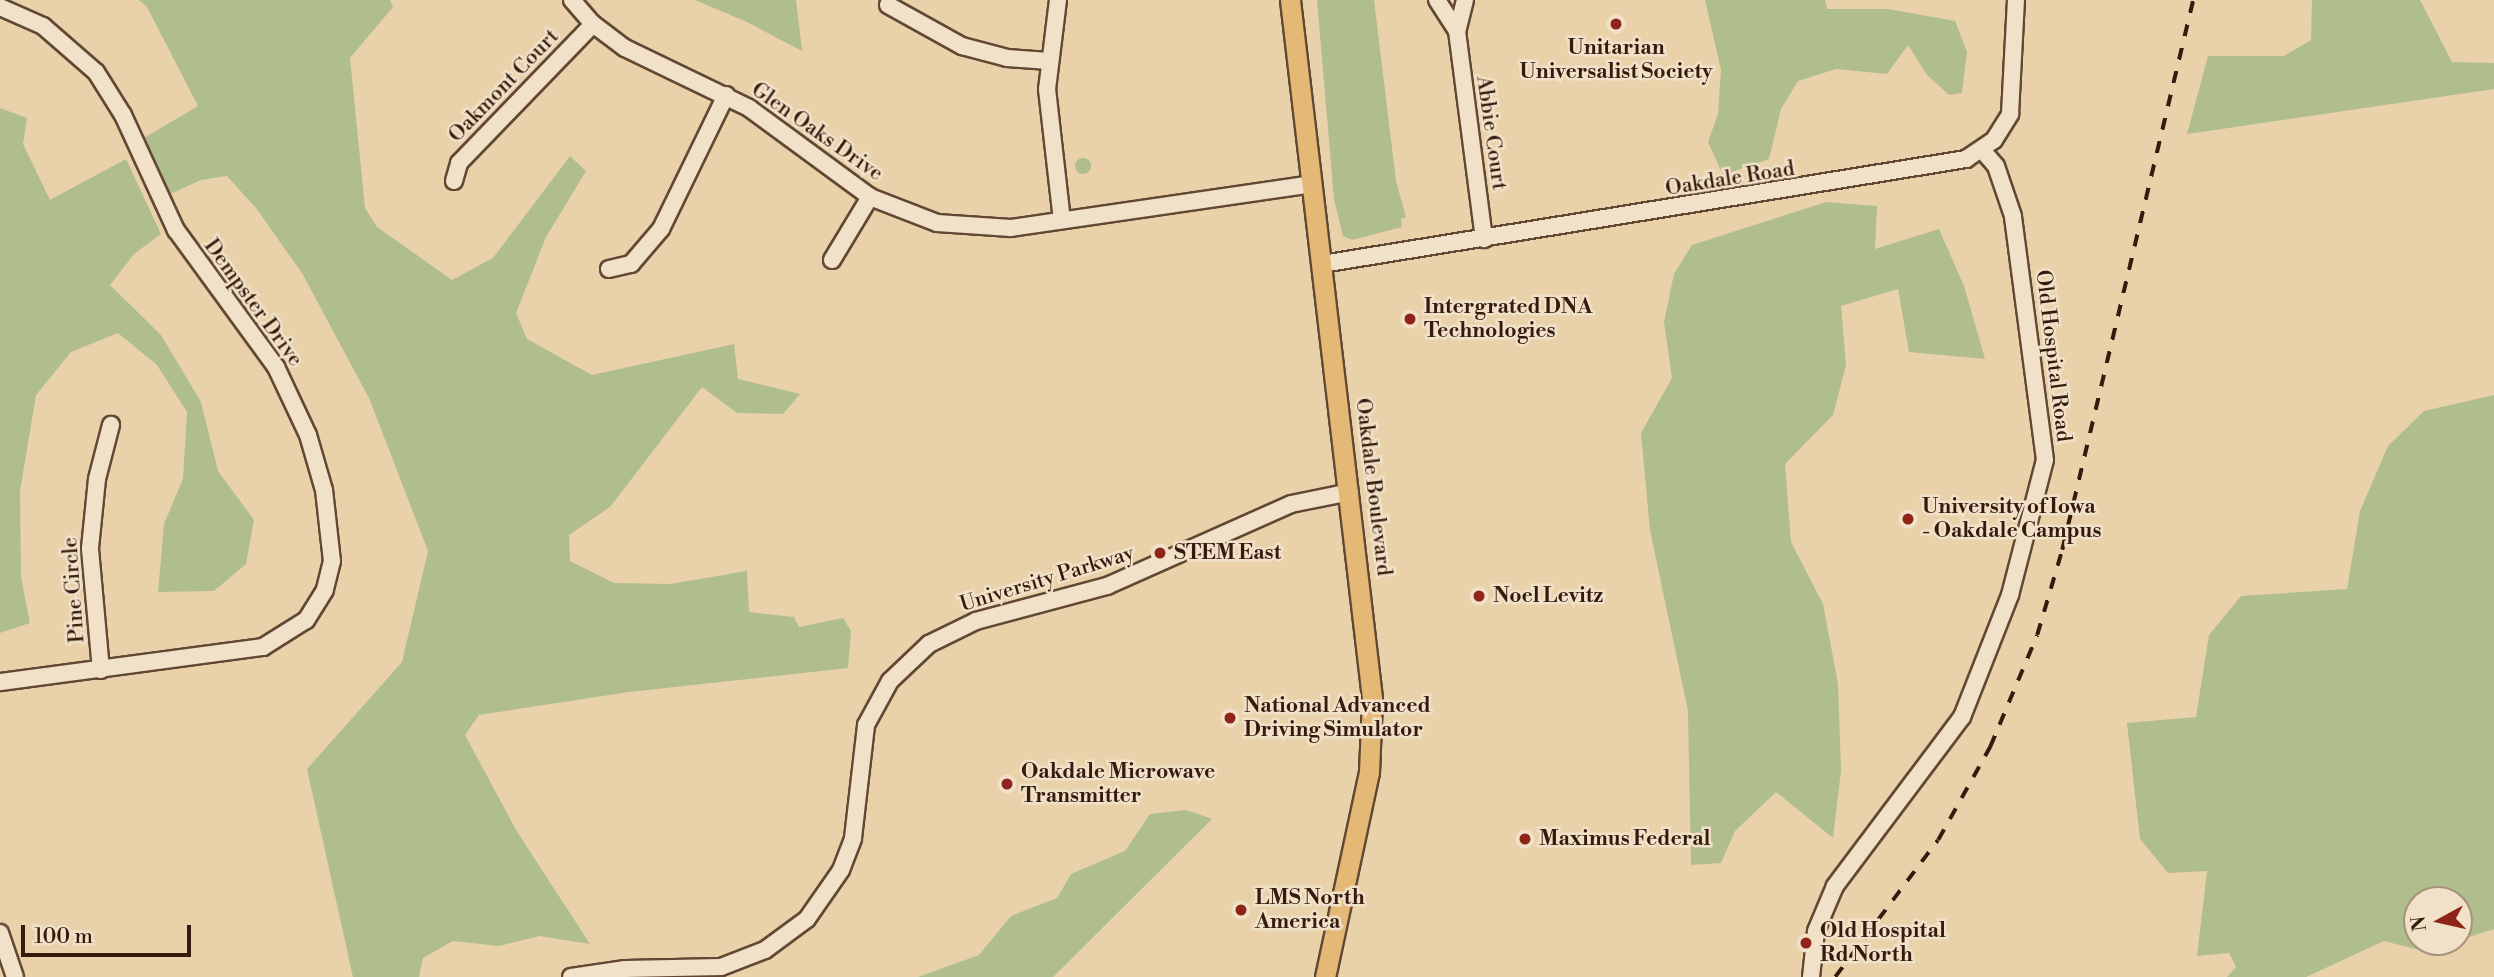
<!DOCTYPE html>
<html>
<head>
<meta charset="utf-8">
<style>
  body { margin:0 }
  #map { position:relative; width:2494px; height:977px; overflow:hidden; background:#e9d1aa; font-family:"Libre Bodoni",serif }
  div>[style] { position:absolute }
  .green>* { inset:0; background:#b0bd8d }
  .round { border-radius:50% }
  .roads { filter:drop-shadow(2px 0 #624834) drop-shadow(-2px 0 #624834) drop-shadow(0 2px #624834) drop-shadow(0 -2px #624834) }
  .minor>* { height:16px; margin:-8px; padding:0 8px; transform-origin:8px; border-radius:8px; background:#f1e1c8 }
  .major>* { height:19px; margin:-9.5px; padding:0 9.5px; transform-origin:9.5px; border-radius:9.5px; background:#e4b875 }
  .rail>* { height:3.5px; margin-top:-1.75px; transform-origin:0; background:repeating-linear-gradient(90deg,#351b0d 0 12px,transparent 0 24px) }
  .dots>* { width:19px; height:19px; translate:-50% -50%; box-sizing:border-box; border:4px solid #f1e1c8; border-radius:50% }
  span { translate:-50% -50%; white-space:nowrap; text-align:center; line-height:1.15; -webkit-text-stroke:5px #f1e1c8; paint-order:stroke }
  .poi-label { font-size:21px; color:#351b0d; font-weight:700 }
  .left { translate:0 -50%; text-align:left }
  .street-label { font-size:21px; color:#351b0d }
  .north { position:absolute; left:2403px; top:886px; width:70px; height:70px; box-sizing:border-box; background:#f1e1c8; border:2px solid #a6927d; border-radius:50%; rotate:262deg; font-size:19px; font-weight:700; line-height:28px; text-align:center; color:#351b0d }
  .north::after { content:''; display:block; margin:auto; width:24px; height:32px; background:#8f2418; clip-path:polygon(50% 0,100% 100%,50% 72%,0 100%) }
  .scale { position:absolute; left:21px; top:925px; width:170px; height:32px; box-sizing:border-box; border:4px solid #351b0d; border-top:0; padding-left:9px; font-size:21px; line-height:24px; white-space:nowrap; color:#351b0d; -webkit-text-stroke:5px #f1e1c8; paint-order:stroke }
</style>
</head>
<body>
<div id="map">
  <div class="green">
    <i style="clip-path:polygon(139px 0,390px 0,393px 7px,350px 58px,365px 208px,377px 227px,452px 280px,493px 258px,570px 156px,586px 171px,546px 237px,516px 313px,527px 339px,592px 375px,734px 344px,738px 379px,800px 394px,783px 414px,737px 413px,702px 387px,610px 507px,569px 535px,570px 561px,614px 583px,670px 584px,747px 571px,749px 612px,794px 617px,799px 627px,843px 618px,851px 631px,848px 668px,629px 692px,479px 715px,465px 735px,516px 830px,590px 944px,539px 936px,499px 946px,453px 941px,423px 958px,419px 977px,353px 977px,307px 769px,402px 662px,428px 551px,369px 398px,302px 273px,256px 208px,227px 176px,201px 180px,170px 194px,144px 138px,198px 106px,147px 7px)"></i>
    <i style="clip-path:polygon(695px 0,796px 0,802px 51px,747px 22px)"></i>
    <i style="clip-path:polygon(1317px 0,1374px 0,1396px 181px,1406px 217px,1401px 219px,1402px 227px,1352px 240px,1343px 236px,1334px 199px)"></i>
    <i style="clip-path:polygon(1705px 0,1825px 0,1827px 9px,1888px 9px,1955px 21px,1967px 52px,1962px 93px,1949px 95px,1927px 75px,1908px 45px,1887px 74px,1836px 69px,1798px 81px,1781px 109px,1769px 159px,1723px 175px,1708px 142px,1718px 114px,1721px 70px)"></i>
    <i style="clip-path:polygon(2312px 0,2420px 0,2452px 62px,2494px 63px,2494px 89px,2187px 134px,2208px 56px,2284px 56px,2311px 40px)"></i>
    <i style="clip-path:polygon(0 108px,27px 118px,23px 144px,50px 200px,126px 159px,161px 234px,134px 254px,110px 285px,161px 335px,201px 402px,218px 471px,254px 520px,246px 564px,214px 591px,158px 592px,164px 524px,183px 479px,187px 412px,157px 365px,118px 333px,71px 352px,36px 395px,20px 491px,21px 577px,30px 623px,0 633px)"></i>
    <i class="round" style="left:1075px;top:158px;width:16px;height:16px"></i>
    <i style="clip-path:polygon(1826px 202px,1877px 206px,1875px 249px,1939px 229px,1964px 286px,1985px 359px,1909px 352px,1898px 289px,1841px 306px,1846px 365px,1833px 415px,1785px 464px,1791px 542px,1823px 604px,1838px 684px,1841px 771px,1833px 838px,1776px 792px,1735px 831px,1721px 863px,1691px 865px,1688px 711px,1650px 530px,1641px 433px,1672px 378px,1664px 322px,1674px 274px,1692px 245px)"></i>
    <i style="clip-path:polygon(2494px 395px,2494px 929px,2459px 940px,2459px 900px,2417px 900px,2417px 942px,2453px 942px,2415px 949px,2384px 941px,2306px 977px,2227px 977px,2236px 967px,2229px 953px,2197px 956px,2207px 871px,2168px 873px,2140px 839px,2127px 723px,2196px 717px,2209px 635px,2241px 596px,2347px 589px,2360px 511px,2388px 446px,2424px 411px)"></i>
    <i style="clip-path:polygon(1186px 810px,1212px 819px,1053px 977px,918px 977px,979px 955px,1011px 916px,1057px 898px,1071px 874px,1125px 851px,1150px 814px)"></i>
  </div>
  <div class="roads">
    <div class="minor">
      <i style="left:572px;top:0;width:32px;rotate:49deg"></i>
      <i style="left:593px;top:24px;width:40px;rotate:37deg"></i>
      <i style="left:625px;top:48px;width:138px;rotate:25.8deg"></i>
      <i style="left:749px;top:108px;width:150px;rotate:36.3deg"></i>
      <i style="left:870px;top:197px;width:72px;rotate:21.2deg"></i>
      <i style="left:937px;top:223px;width:74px;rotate:3.9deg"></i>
      <i style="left:1011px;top:228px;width:304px;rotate:-8.3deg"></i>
      <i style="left:1058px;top:0;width:90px;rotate:97deg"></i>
      <i style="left:1047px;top:89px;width:132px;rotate:83.5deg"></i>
      <i style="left:1437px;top:0;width:37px;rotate:57deg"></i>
      <i style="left:1465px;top:0;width:32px;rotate:104deg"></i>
      <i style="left:1457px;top:31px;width:210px;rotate:82.6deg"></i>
      <i style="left:888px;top:5px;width:85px;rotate:29deg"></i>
      <i style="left:962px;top:46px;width:47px;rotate:14.9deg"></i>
      <i style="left:1007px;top:58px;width:42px;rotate:4.1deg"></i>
      <i style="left:0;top:7px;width:47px;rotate:23.8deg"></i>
      <i style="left:43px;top:26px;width:70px;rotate:41deg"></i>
      <i style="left:96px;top:72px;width:51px;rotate:57.9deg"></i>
      <i style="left:123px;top:115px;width:127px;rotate:65.3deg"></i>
      <i style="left:176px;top:230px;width:170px;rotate:53.9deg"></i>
      <i style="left:276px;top:367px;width:75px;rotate:64.8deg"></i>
      <i style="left:308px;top:435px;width:57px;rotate:73.8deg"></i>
      <i style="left:324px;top:490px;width:71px;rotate:83.6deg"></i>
      <i style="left:332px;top:561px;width:30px;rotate:104deg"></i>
      <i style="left:325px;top:590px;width:36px;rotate:122deg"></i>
      <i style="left:306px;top:620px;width:51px;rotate:147.9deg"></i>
      <i style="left:263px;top:647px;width:265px;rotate:172.4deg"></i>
      <i style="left:454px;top:181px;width:19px;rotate:-74deg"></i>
      <i style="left:459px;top:163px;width:193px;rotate:-46deg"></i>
      <i style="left:832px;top:260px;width:74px;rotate:-58.9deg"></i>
      <i style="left:1322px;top:264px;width:653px;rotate:-9.26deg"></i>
      <i style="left:1966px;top:159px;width:34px;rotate:-34deg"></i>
      <i style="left:1994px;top:140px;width:31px;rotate:-58deg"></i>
      <i style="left:2010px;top:114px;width:114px;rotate:-87deg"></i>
      <i style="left:609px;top:269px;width:23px;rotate:-13deg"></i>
      <i style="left:631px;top:264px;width:46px;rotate:-49.4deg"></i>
      <i style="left:661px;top:229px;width:149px;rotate:-64.1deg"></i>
      <i style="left:101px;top:670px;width:122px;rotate:-95.2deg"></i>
      <i style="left:90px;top:548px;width:69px;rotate:-84.2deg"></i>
      <i style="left:97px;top:479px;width:56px;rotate:-75.5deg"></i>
      <i style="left:0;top:933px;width:46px;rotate:71.2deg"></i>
      <i style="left:571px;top:977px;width:55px;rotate:-8.4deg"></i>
      <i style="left:625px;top:969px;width:96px;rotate:-1.2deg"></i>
      <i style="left:721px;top:967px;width:47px;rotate:-21.1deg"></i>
      <i style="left:765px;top:950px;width:52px;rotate:-36.4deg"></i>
      <i style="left:807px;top:919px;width:60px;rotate:-55.2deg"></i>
      <i style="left:841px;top:870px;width:34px;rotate:-69deg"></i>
      <i style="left:853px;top:838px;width:114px;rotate:-83.4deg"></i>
      <i style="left:866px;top:725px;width:50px;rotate:-61.4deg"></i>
      <i style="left:890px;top:681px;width:54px;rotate:-43.5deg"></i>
      <i style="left:929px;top:644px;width:52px;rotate:-26.1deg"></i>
      <i style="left:976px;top:621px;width:136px;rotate:-15deg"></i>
      <i style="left:1107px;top:586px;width:201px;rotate:-24deg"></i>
      <i style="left:1291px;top:504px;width:60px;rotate:-11.5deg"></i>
      <i style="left:1811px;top:977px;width:46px;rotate:-83.8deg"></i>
      <i style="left:1816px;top:931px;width:49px;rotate:-67.1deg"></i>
      <i style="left:1835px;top:886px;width:211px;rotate:-53.1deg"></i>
      <i style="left:1962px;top:717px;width:131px;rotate:-68.5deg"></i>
      <i style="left:2010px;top:595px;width:139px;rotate:-75.5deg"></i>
      <i style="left:2045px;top:460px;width:246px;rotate:-97.5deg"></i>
      <i style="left:2013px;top:216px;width:53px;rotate:-108.8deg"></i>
      <i style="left:1996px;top:166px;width:21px;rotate:-131deg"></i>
    </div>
    <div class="major">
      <i style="left:1290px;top:0;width:703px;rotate:83.3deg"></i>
      <i style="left:1372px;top:698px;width:74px;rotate:92.3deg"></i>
      <i style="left:1369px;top:772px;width:210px;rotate:102.1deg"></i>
    </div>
  </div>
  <div class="rail">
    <i style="left:1835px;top:977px;width:171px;rotate:-53.1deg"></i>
    <i style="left:1938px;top:840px;width:107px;rotate:-60.8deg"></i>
    <i style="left:1990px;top:747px;width:121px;rotate:-67.2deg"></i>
    <i style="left:2037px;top:635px;width:89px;rotate:-73.6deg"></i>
    <i style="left:2062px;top:550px;width:565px;rotate:-76.6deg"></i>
  </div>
  <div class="dots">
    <i style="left:1616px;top:24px;background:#8f2418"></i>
    <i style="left:1410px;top:319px;background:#8f2418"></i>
    <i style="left:1908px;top:519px;background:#8f2418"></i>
    <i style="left:1160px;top:553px;background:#8f2418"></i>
    <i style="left:1479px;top:596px;background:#8f2418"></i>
    <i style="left:1230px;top:718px;background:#8f2418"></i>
    <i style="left:1007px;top:784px;background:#8f2418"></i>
    <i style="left:1525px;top:839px;background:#8f2418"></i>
    <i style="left:1241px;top:910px;background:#8f2418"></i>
    <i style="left:1806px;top:943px;background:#8f2418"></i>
  </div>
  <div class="poi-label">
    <span style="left:1616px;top:60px">Unitarian<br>Universalist Society</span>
    <span class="left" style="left:1424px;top:319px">Intergrated DNA<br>Technologies</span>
    <span class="left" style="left:1922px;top:519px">University of Iowa<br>- Oakdale Campus</span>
    <span class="left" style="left:1174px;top:553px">STEM East</span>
    <span class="left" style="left:1493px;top:596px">Noel Levitz</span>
    <span class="left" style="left:1244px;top:718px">National Advanced<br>Driving Simulator</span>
    <span class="left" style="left:1021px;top:784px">Oakdale Microwave<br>Transmitter</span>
    <span class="left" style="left:1539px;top:839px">Maximus Federal</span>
    <span class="left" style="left:1255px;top:910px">LMS North<br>America</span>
    <span class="left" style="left:1820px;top:943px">Old Hospital<br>Rd North</span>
  </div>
  <div class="street-label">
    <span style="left:504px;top:86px;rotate:-46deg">Oakmont Court</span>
    <span style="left:817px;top:132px;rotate:35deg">Glen Oaks Drive</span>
    <span style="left:1491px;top:133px;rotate:82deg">Abbie Court</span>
    <span style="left:1730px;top:179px;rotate:-9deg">Oakdale Road</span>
    <span style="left:253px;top:303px;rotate:54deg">Dempster Drive</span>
    <span style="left:2053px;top:356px;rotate:83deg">Old Hospital Road</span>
    <span style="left:1373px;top:487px;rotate:83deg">Oakdale Boulevard</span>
    <span style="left:1047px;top:579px;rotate:-17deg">University Parkway</span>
    <span style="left:74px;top:590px;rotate:-94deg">Pine Circle</span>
  </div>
  <div class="north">N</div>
  <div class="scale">100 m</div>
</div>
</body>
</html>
